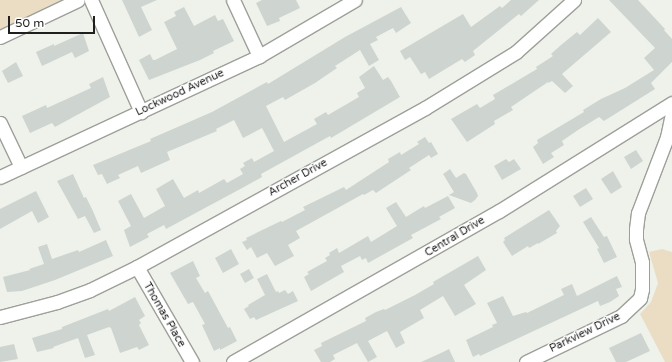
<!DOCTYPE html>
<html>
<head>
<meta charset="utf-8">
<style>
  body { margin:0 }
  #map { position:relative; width:672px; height:362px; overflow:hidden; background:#eff2eb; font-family:"Varela Round",sans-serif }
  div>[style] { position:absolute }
  .green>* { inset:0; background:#eaddc3 }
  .building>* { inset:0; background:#ced4cf }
  .roads { filter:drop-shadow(1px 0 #9da09a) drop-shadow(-1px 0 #9da09a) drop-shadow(0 1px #9da09a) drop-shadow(0 -1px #9da09a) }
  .street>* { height:13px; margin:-6.5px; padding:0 6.5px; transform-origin:6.5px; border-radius:6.5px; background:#fff }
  span { translate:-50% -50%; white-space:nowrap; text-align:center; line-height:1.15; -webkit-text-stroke:3px #fff; paint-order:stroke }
  .street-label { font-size:11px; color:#1f201e }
  .scale { position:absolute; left:8px; top:16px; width:87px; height:18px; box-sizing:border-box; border:2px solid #1f201e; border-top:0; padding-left:5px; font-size:12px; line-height:14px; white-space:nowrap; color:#1f201e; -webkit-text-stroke:3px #fff; paint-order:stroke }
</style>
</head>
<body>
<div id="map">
  <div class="green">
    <i style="clip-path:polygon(0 0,64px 0,0 30px)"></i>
    <i style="clip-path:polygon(662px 249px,672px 252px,672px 362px,665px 362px,640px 314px,651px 302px,658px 283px,649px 252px)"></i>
  </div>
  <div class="building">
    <i style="clip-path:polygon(122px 0,157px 0,141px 7px,152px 30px,139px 37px)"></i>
    <i style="clip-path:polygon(262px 0,296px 0,300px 8px,279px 18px,280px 21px,267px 26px,256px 3px)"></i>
    <i style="clip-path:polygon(511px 0,539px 0,521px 16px,519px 14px,473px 51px,475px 55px,465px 62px,462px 59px,429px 79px,425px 72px,421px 74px,410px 57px,405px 60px,400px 51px,463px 14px,471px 27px,500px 6px,502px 8px)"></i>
    <i style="clip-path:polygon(609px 0,638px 0,665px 29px,664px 30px,672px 39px,672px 62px,651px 83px,655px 89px,604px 121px,599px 117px,578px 130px,562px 141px,564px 145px,551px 153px,554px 157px,543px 164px,533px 147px,538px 143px,537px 140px,584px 112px,583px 110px,601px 99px,625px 88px,654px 70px,644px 58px,655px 48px)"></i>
    <i style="clip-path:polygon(184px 7px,194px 26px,215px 15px,218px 21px,223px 19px,234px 41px,213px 51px,214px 53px,200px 60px,149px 80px,139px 60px,150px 54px,153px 60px,155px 60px,177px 49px,164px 22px,176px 16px,174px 12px)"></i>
    <i style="clip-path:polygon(401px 7px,411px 23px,396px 33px,393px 28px,376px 37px,378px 40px,370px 44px,379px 60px,369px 66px,360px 50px,335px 66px,337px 68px,315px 83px,285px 100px,283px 97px,266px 106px,284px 142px,317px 124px,314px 119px,326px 112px,328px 115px,359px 97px,357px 93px,365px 88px,359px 77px,374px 66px,383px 80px,388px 77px,391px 81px,400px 97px,331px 138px,330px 136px,261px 174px,262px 177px,244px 187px,166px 229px,164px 225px,147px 234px,149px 237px,130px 247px,124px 230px,131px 226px,118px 201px,131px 194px,144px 218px,165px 206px,156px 189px,173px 179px,184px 198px,198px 190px,199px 193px,224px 179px,227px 183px,243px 174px,240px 169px,245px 166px,243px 163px,252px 158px,254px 162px,274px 151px,262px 128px,243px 138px,234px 120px,216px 129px,217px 131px,167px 152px,170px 160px,141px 173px,138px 166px,118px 175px,120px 178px,107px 184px,102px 174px,98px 175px,93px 165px,151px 141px,150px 139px,212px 112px,267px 82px,268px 84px,345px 37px)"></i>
    <i style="clip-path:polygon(598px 18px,611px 32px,562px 74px,573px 86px,565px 93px,552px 81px,548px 83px,548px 82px,511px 107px,513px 110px,494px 121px,495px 124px,467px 142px,451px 119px,477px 104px,480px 108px,495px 99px,493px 95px,537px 69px,536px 67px,553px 56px,551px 54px,561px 45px,577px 32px,580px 35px)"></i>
    <i style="clip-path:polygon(83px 33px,89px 51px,75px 58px,72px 52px,42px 66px,36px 52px,54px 44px,54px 46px)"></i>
    <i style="clip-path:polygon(16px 62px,23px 76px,8px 83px,2px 71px)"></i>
    <i style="clip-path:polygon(103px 77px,110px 97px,55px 127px,52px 123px,30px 133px,22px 116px,46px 105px,47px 108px,91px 88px,89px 84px)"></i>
    <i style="clip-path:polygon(425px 137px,429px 143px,431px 142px,438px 154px,431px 158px,429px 155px,409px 168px,411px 170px,376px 193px,373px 190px,364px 195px,363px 194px,296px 231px,300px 238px,288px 245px,294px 256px,275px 266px,267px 253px,257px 258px,251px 247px,247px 250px,242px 242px,247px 240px,246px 238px,281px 221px,282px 222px,305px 210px,303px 207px,344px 187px,346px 190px,389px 162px,388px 159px,400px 152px,401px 155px,419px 144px,417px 142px)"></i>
    <i style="clip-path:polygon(636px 150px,643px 161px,631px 169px,624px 157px)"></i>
    <i style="clip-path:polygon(506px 159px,509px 162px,514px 159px,521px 169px,502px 180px,494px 166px)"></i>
    <i style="clip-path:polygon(450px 169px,456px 178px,464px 173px,466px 174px,477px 193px,478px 196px,475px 200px,471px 203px,449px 195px,454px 192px,443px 174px)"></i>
    <i style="clip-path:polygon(613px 171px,622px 187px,611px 194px,601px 179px)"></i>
    <i style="clip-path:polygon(73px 174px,84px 198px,86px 197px,92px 209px,101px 230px,94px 233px,85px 216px,78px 219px,57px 181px)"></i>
    <i style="clip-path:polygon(586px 188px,593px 199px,580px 207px,573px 196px)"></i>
    <i style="clip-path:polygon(36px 191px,49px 217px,38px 223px,32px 211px,0 229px,0 209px)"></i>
    <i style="clip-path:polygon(448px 196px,455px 208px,439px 217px,441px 219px,411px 235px,413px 238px,368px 263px,366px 258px,362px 260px,360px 256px,341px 266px,344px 272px,311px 291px,304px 277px,309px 274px,307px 272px,327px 261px,325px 258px,330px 255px,329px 253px,337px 248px,339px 253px,368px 236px,371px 242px,397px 226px,386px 208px,396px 202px,406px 217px,424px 206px,425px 208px)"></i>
    <i style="clip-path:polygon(549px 210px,560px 226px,556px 231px,557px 233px,538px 244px,538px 243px,529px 248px,528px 246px,512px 256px,503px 242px,505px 240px,504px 238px)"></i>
    <i style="clip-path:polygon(591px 217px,604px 237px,607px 236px,617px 257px,604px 263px,597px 249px,599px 248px,583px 222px)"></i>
    <i style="clip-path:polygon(106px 240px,113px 256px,55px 280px,22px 291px,7px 292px,3px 277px,30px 270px,29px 269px,44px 264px,38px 247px,47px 244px,52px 259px,78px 250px,79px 252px)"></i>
    <i style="clip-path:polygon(231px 249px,239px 264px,223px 273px,215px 258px)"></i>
    <i style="clip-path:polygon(478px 256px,486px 270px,464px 285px,476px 304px,455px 316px,443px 296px,420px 310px,424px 318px,400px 332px,405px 343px,396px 348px,387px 331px,368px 341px,377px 357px,368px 362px,357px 343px,333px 355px,335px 359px,330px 362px,321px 362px,314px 350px,322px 346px,321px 343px,366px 321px,365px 318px,376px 312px,384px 309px,385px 310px,415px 295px,434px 284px,433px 282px)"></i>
    <i style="clip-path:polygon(193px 261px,200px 276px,196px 278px,205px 293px,208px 291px,228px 328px,230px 327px,237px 341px,220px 350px,220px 348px,214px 351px,202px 325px,205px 324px,193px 302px,188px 304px,170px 273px)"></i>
    <i style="clip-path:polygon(249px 269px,254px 278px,245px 283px,240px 274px)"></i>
    <i style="clip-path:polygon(267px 274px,276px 292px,278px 291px,279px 293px,285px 290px,288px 294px,293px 291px,298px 301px,256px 320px,254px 317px,250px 319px,244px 309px,249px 306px,248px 305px,265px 295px,257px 279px)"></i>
    <i style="clip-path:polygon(617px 276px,622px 287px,616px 289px,619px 296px,610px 302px,600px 306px,598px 301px,480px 356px,479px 354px,473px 357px,466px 340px,493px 327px,492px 325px,497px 323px,487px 303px,503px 296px,513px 316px,526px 312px,527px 313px,564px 295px,561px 289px,572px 284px,577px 296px)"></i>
    <i style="clip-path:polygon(135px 297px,145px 316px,139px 320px,141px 323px,139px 325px,149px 345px,139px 350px,137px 347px,120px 353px,111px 328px,109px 327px,87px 335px,95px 355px,85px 358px,78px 338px,53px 347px,54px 348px,37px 352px,32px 338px,62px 329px,62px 327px,108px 309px,109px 311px)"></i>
    <i style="clip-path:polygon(641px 333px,650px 351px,626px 362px,616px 362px,609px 348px)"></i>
    <i style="clip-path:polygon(14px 344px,18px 359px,0 362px,0 347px)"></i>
    <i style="clip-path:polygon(449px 349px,455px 362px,421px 362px,441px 353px)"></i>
  </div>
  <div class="roads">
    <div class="street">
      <i style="left:91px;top:0;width:123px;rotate:65.9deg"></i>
      <i style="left:233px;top:0;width:62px;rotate:65.1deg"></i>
      <i style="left:0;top:37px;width:86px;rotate:-25.4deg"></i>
      <i style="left:0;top:123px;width:49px;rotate:64.5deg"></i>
      <i style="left:0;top:177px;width:286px;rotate:-25deg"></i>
      <i style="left:259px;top:56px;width:111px;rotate:-30.3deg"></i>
      <i style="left:137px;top:267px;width:110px;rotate:59.9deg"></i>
      <i style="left:0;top:317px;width:59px;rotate:-14.7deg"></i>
      <i style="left:57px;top:302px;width:35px;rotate:-20deg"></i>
      <i style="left:90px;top:290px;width:52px;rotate:-26.1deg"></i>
      <i style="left:137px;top:267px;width:329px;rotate:-28.9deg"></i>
      <i style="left:425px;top:108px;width:107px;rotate:-31.6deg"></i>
      <i style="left:516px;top:52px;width:78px;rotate:-41.9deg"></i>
      <i style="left:233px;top:362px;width:306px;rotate:-29.6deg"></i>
      <i style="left:499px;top:211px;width:204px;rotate:-32deg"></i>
      <i style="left:526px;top:362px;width:106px;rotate:-25.8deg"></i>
      <i style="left:621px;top:316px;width:26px;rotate:-43deg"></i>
      <i style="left:640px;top:298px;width:9px;rotate:-77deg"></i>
      <i style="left:642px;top:289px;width:27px;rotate:-90deg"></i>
      <i style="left:642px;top:262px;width:24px;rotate:-105deg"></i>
      <i style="left:636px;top:239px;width:10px;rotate:-90deg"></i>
      <i style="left:636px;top:229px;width:16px;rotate:-83deg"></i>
      <i style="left:638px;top:213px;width:81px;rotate:-69.1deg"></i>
      <i style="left:667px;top:137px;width:25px;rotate:-78deg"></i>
    </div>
  </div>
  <div class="street-label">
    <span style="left:180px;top:93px;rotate:-25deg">Lockwood Avenue</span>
    <span style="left:298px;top:178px;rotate:-29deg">Archer Drive</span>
    <span style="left:455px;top:237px;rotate:-31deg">Central Drive</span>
    <span style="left:164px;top:315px;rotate:60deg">Thomas Place</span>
    <span style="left:585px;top:333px;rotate:-26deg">Parkview Drive</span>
  </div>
  <div class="scale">50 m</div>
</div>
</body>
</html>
